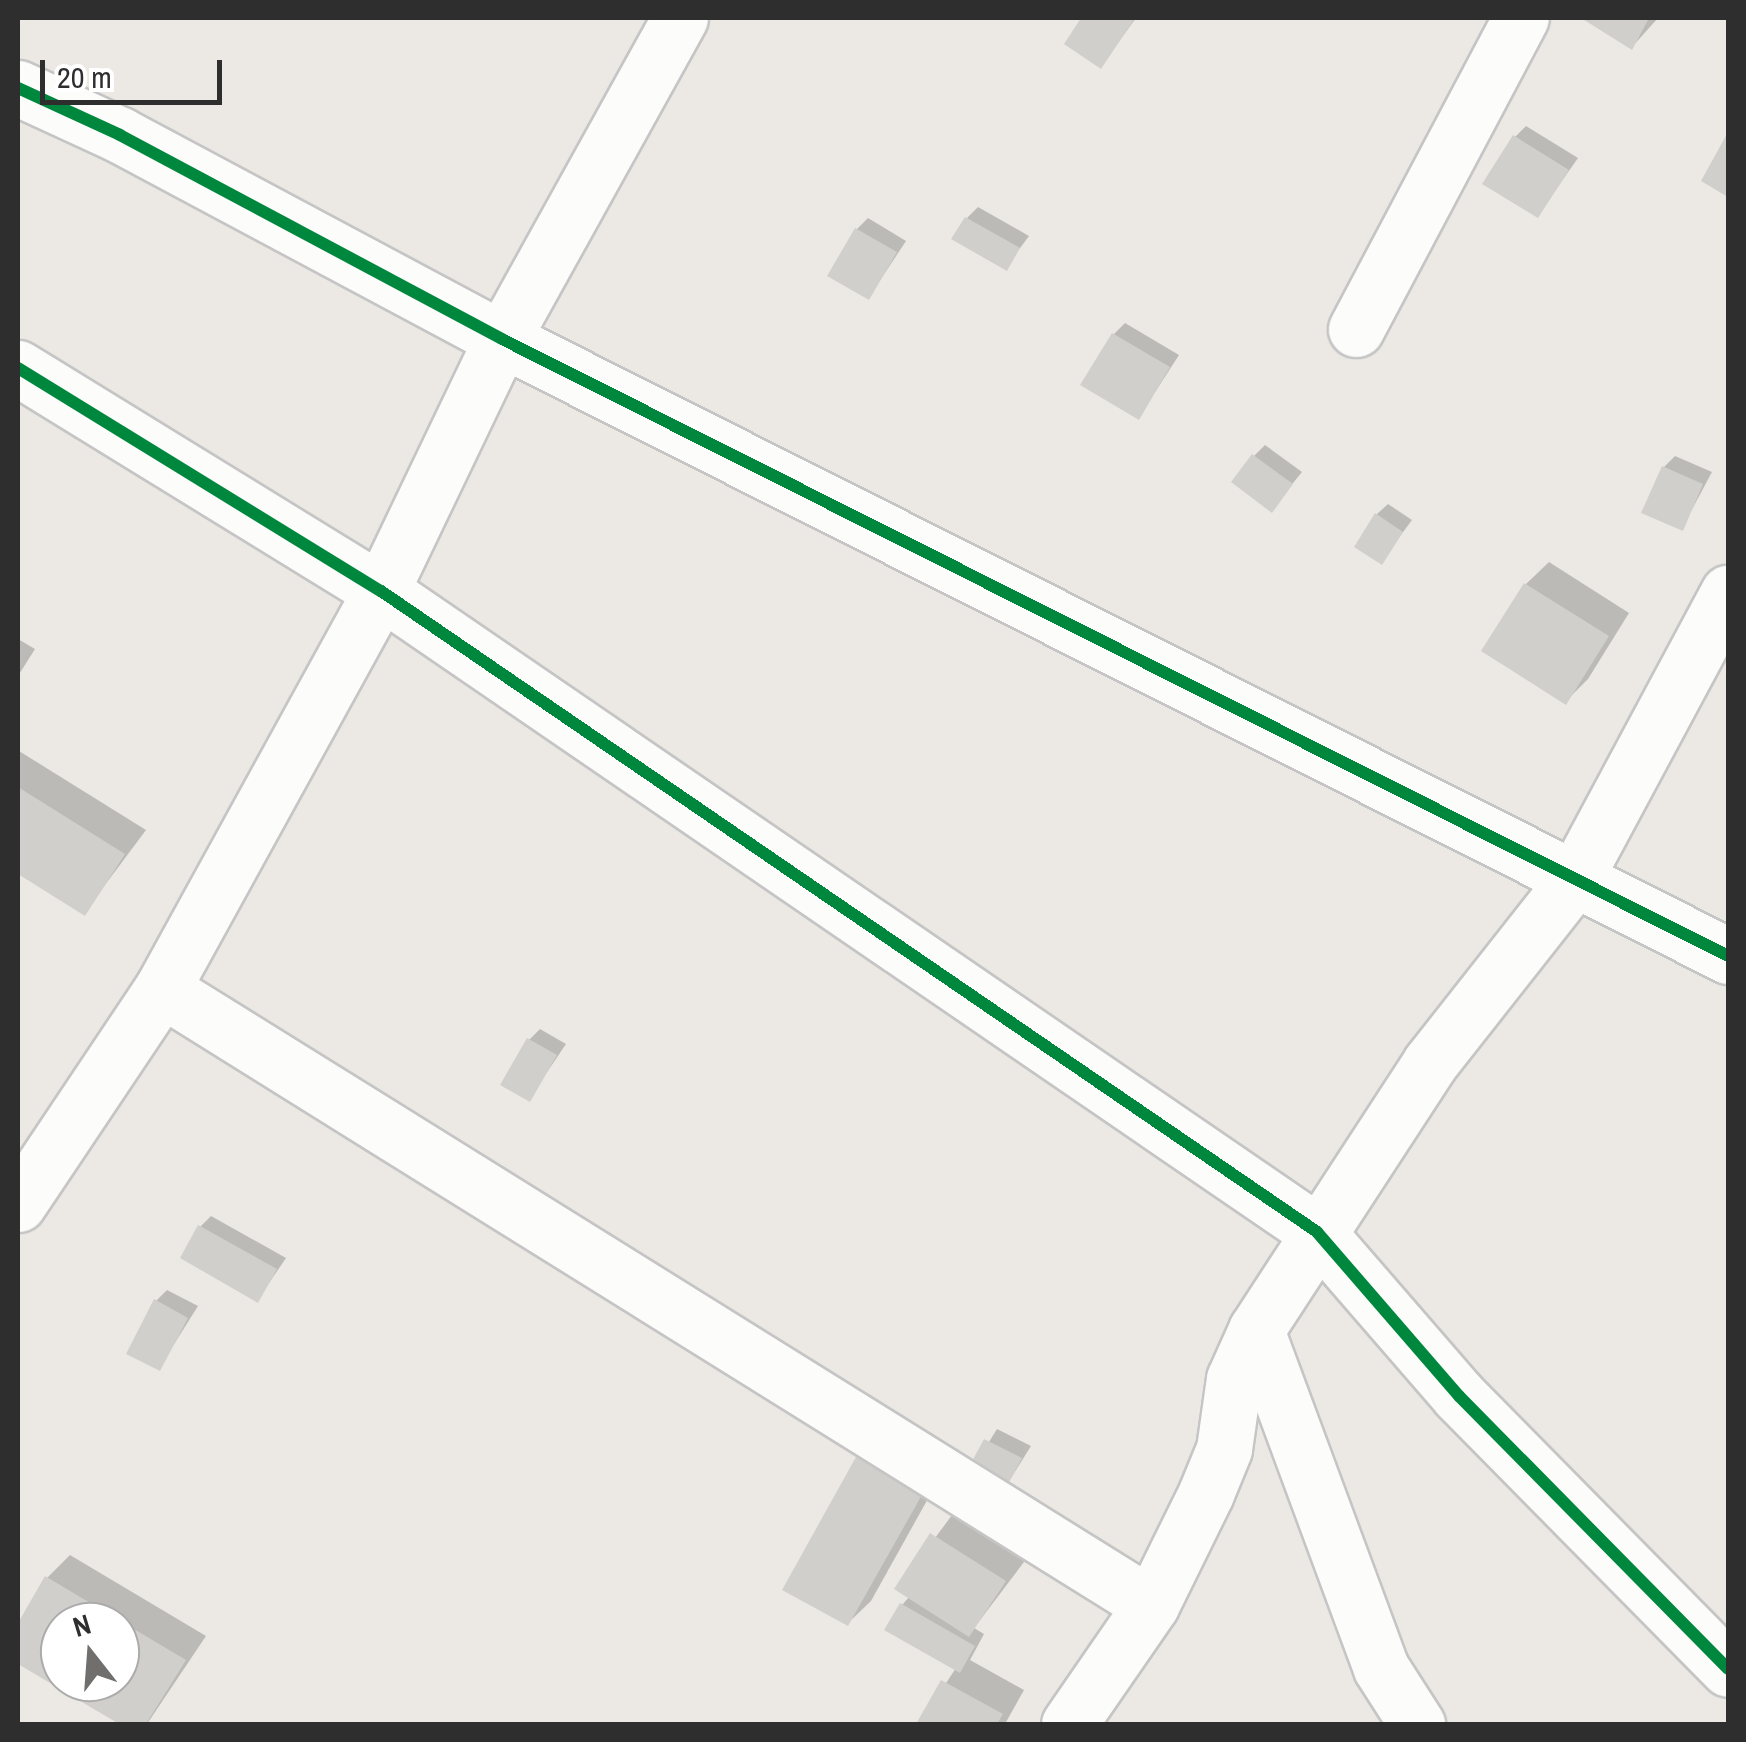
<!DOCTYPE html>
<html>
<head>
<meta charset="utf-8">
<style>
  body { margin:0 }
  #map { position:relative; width:1746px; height:1742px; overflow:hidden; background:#ece9e4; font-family:"Archivo Narrow",sans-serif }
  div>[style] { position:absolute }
  .shadow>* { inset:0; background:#0003 }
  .building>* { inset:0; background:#d1cfcb }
  .roads { filter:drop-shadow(2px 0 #c5c5c5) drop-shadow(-2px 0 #c5c5c5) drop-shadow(0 2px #c5c5c5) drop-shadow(0 -2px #c5c5c5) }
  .street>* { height:55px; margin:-27.5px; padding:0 27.5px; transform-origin:27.5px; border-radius:27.5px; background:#fcfcfb }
  .cycleway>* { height:12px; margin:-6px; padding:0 6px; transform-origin:6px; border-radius:6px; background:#00873e }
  span { translate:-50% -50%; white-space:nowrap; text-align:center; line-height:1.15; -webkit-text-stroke:9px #fff; paint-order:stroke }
  .frame { position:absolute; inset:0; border:20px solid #2e2e2e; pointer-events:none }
  .north { position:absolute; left:40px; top:1602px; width:100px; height:100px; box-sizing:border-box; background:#fff; border:2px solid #ababab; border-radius:50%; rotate:343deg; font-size:28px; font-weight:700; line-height:40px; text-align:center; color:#2e2e2e }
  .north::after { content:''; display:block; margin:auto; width:35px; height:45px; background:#706f6e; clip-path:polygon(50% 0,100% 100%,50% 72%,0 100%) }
  .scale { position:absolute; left:40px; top:60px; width:182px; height:45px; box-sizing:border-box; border:5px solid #2e2e2e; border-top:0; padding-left:12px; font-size:30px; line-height:35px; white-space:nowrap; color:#2e2e2e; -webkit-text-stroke:8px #fff; paint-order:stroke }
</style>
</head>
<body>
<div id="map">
  <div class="shadow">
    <i style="clip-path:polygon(1084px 18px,1136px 18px,1101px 66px,1067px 44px)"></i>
    <i style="clip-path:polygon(1584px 18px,1658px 18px,1632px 47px)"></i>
    <i style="clip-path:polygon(1526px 126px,1578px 158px,1538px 215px,1515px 137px)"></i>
    <i style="clip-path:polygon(978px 207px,1029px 236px,1006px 267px,967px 218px)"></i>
    <i style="clip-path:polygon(868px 218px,906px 241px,869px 297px,857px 229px)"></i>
    <i style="clip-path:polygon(1125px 323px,1179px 355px,1139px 417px,1114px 334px)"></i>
    <i style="clip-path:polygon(1265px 445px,1302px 472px,1272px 509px,1254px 456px)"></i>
    <i style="clip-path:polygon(1675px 456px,1712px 472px,1682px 528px,1664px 467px)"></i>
    <i style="clip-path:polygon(1388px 504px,1412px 520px,1381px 562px,1377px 514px)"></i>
    <i style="clip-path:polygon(1549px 562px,1629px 613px,1588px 679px,1565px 702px,1526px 584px)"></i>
    <i style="clip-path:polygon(18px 639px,35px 649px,18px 676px)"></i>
    <i style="clip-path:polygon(19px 751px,146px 830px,84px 913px,18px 871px)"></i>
    <i style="clip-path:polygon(540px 1029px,566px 1044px,529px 1099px,529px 1040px)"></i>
    <i style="clip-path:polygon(211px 1216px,286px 1258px,258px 1299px,200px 1227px)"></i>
    <i style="clip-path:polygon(167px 1290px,198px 1306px,159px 1368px,156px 1301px)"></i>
    <i style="clip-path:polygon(997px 1429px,1031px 1446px,1001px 1494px,967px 1477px)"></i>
    <i style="clip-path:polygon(881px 1435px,944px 1470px,871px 1601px,848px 1623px,858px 1458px)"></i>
    <i style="clip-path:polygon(955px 1511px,1027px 1558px,974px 1628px,984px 1634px,970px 1660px,1024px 1690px,1005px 1724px,919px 1724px,956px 1668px,902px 1605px,910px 1596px,898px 1588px)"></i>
    <i style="clip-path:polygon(evenodd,70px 1555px,206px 1636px,147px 1724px,124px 1724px,18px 1661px,18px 1628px,47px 1578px,70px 1555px,60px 1622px,120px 1622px,120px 1682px,60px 1682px,60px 1622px)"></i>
  </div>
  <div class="building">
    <i style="clip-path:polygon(1081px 18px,1135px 18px,1101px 69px,1064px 44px)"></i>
    <i style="clip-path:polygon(1581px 18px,1649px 18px,1632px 50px)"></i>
    <i style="clip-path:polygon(1728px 132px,1728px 197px,1701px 181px)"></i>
    <i style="clip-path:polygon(1513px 135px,1569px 170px,1538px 218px,1482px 184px)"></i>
    <i style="clip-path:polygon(965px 217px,1020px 248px,1007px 271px,951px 239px)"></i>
    <i style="clip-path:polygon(855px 228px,897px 252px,869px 300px,827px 276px)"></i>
    <i style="clip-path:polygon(1112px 333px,1170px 367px,1139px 420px,1080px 385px)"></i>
    <i style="clip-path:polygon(1252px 454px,1293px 484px,1272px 513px,1231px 482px)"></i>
    <i style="clip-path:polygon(1662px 466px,1703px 484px,1683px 531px,1641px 513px)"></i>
    <i style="clip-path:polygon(1375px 513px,1403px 532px,1382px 565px,1354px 547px)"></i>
    <i style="clip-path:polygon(1524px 583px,1609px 636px,1566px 705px,1481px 651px)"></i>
    <i style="clip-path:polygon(18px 787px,125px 854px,85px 916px,18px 874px)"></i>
    <i style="clip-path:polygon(527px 1038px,557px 1055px,530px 1102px,500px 1085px)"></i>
    <i style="clip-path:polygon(198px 1225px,277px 1269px,258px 1303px,180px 1258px)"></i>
    <i style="clip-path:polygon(154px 1299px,188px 1318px,160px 1371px,126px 1354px)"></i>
    <i style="clip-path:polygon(984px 1439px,1022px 1458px,1001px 1497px,963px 1478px)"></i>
    <i style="clip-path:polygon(856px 1457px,923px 1493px,848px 1626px,782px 1590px)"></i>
    <i style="clip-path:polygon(930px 1533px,1006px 1581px,969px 1637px,894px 1589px)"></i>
    <i style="clip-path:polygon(evenodd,45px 1576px,186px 1660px,146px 1724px,119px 1724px,18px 1664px,18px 1623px,45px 1576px,60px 1622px,120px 1622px,120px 1682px,60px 1682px,60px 1622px)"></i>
    <i style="clip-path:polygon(900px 1603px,975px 1646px,960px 1673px,884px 1630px)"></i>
    <i style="clip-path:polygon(941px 1680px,1003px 1714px,997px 1724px,916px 1724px)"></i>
  </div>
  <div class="roads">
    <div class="street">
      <i style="left:18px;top:88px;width:112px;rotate:24.7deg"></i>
      <i style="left:120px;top:135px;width:433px;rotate:28.1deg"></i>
      <i style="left:502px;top:339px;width:1373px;rotate:26.71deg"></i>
      <i style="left:1356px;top:329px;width:352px;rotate:-62.1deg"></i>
      <i style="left:18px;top:368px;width:426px;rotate:31.6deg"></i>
      <i style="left:381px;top:591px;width:1134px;rotate:34.4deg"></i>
      <i style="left:1317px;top:1232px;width:217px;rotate:49.1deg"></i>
      <i style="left:1459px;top:1396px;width:383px;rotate:45.4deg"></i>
      <i style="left:162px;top:989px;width:1165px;rotate:31.92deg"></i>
      <i style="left:18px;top:1204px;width:259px;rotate:-56.2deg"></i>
      <i style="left:162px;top:989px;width:454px;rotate:-61.2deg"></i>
      <i style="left:381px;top:591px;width:280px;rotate:-64.4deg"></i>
      <i style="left:502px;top:339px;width:367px;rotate:-61deg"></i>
      <i style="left:1256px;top:1330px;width:360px;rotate:69.7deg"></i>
      <i style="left:1381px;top:1668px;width:67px;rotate:57.3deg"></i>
      <i style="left:1069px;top:1724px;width:145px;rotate:-55.4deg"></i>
      <i style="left:1151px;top:1605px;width:125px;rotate:-63.8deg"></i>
      <i style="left:1206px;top:1493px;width:48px;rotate:-67.8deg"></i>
      <i style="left:1224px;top:1449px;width:71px;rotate:-81.9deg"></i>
      <i style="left:1234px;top:1379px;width:54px;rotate:-65.8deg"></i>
      <i style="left:1256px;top:1330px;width:319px;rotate:-56.9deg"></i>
      <i style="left:1430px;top:1063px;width:233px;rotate:-51.8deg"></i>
      <i style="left:1574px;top:880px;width:326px;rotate:-61.8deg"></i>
    </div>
  </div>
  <div class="cycleway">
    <i style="left:18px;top:88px;width:112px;rotate:24.7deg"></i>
    <i style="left:120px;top:135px;width:433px;rotate:28.1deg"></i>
    <i style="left:502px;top:339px;width:1373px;rotate:26.71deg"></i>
    <i style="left:18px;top:368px;width:426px;rotate:31.6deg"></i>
    <i style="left:381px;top:591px;width:1134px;rotate:34.4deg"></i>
    <i style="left:1317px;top:1232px;width:217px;rotate:49.1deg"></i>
    <i style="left:1459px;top:1396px;width:383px;rotate:45.4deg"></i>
  </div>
  <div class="frame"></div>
  <div class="north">N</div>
  <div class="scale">20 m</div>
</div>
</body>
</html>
